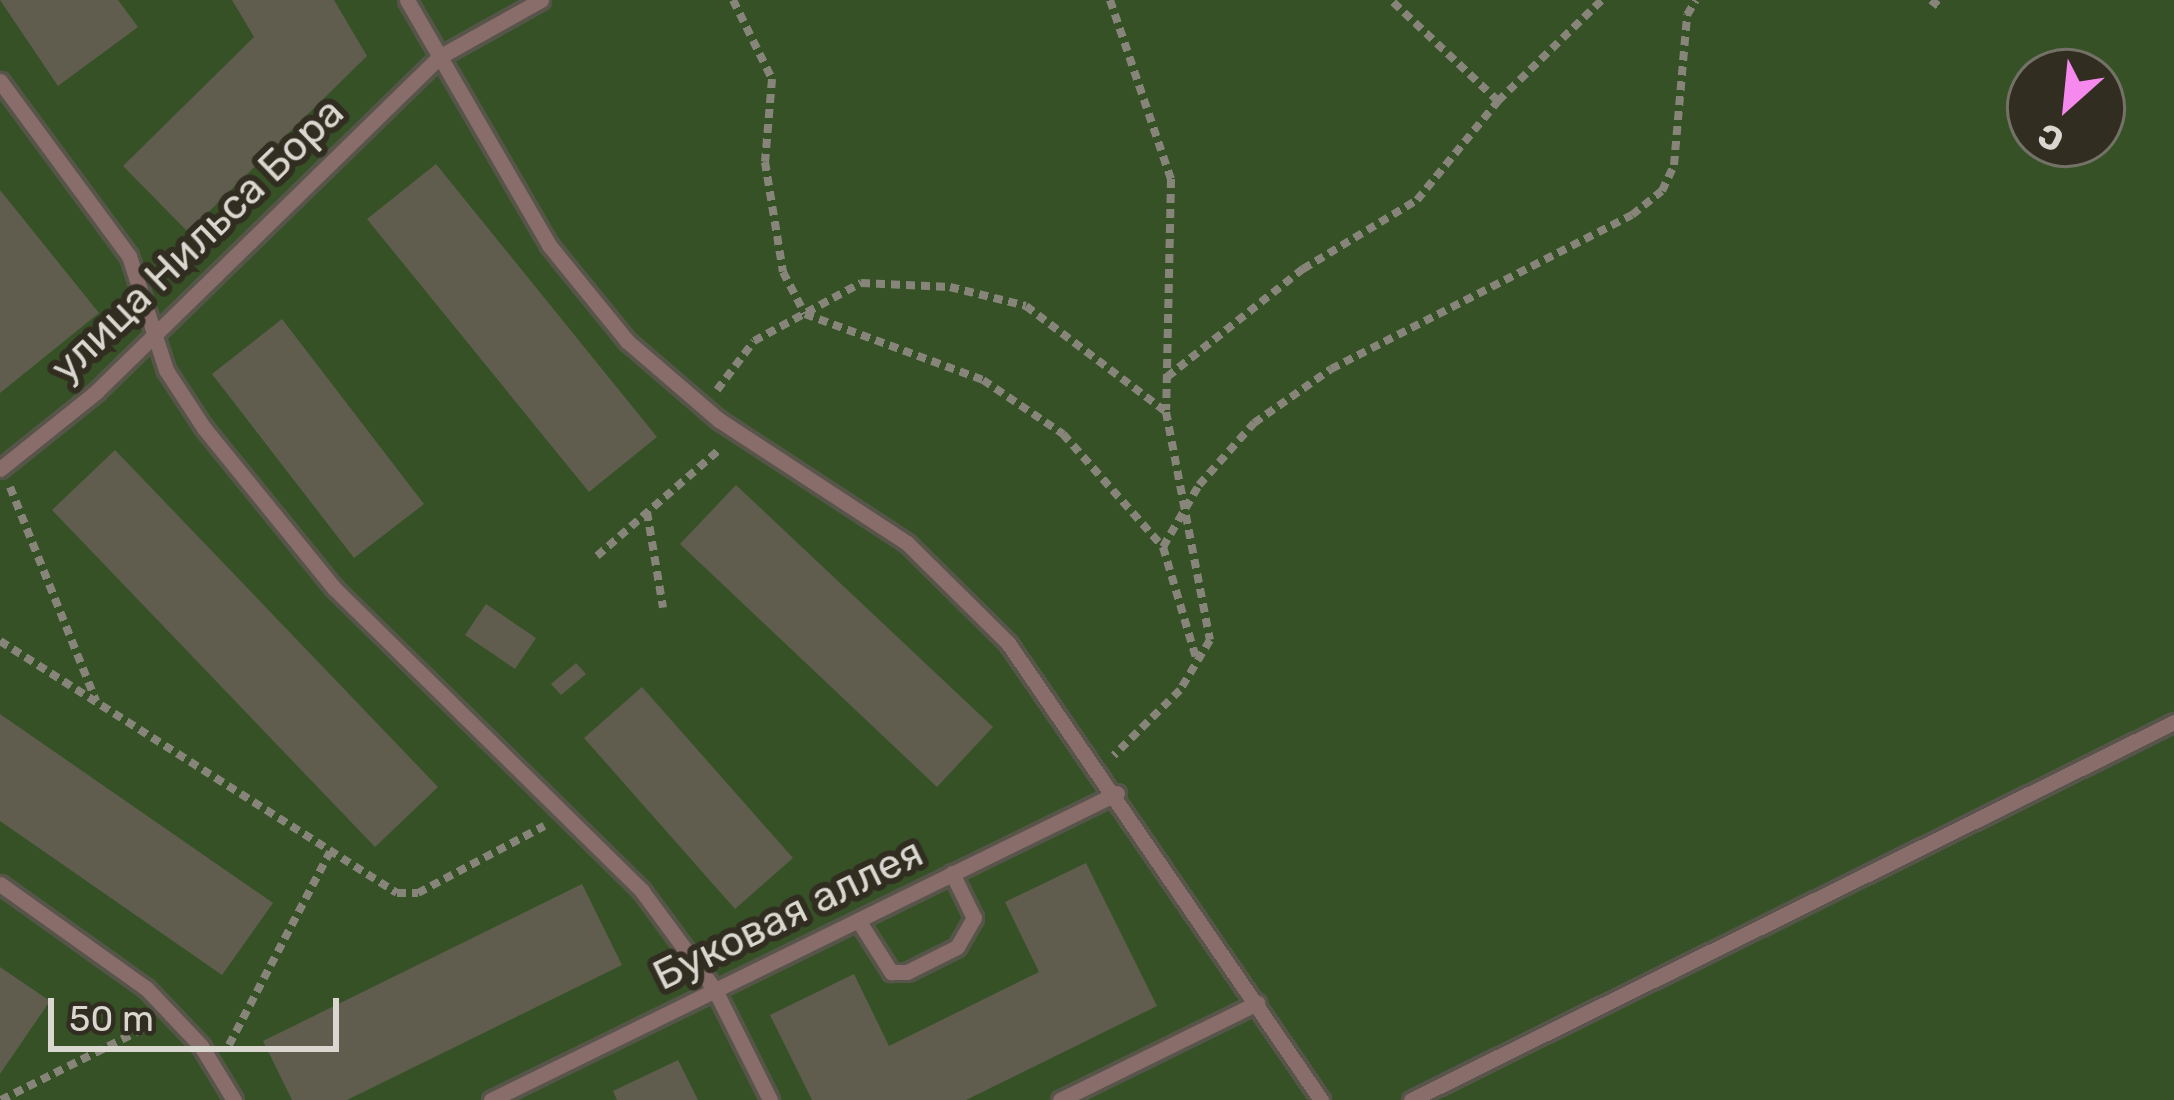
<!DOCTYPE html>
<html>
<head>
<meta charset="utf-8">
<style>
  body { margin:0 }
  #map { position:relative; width:2174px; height:1100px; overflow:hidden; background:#3b382b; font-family:Rubik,sans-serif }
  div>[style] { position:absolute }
  .green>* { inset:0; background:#365126 }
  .building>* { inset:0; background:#605d4f }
  .path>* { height:8px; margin-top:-4px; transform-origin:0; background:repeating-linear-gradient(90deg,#87857a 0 9px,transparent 0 15px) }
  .roads { filter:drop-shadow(3px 0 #575549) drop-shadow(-3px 0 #575549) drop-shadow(0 3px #575549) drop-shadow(0 -3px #575549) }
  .service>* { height:15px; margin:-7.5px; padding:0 7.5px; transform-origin:7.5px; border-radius:7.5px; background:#886d6a }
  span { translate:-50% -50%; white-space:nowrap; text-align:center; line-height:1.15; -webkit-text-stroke:12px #312e21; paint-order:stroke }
  .street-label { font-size:42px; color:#d9d7cf }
  .north { position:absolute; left:2006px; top:48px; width:120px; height:120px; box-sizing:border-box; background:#312e21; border:3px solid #747267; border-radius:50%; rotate:207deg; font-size:33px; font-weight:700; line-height:48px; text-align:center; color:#d9d7cf }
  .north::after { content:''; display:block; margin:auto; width:42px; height:54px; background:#f689ee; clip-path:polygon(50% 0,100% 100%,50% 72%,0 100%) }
  .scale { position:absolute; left:48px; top:998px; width:291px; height:54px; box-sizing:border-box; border:6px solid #d9d7cf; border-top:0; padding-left:15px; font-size:36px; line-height:42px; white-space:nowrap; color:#d9d7cf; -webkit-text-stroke:9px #312e21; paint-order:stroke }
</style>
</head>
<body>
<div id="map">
  <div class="green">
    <i style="clip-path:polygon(evenodd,0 0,2174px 0,2174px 1100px,0 1100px,0 0,2030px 72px,2102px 72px,2102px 144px,2030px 144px,2030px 72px)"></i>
  </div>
  <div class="building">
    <i style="clip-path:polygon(0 0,118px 0,138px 27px,58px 86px)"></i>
    <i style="clip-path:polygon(232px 0,334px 0,367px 56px,188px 232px,123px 166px,254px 37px)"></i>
    <i style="clip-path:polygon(436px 164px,657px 437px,589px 492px,367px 219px)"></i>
    <i style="clip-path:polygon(0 190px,99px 313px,0 393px)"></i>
    <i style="clip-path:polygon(282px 319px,424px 504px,354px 558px,212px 374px)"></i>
    <i style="clip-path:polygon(115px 450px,438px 787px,375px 847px,52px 510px)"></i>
    <i style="clip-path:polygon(736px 485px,993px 727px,937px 787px,680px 544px)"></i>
    <i style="clip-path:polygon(486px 604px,536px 638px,515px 669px,465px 635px)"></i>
    <i style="clip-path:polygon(576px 663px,586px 674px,561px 695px,551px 684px)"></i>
    <i style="clip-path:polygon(642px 687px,793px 858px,735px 909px,584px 738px)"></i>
    <i style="clip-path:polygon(0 714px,273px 903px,222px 975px,0 821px)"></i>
    <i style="clip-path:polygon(1086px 863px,1157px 1006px,966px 1100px,812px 1100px,770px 1015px,854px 974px,889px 1046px,1039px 972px,1005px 902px)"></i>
    <i style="clip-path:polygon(582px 884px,622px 965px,347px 1100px,292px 1100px,263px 1041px)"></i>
    <i style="clip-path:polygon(0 967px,50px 1001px,0 1074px)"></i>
    <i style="clip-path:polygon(678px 1060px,698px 1100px,617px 1100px,613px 1091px)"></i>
  </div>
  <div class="path">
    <i style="left:733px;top:0;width:88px;rotate:63.7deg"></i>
    <i style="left:772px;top:79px;width:83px;rotate:94.8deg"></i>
    <i style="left:765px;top:162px;width:111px;rotate:80.7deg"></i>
    <i style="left:783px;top:272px;width:47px;rotate:62.4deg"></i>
    <i style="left:805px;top:314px;width:190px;rotate:20.3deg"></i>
    <i style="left:983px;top:380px;width:97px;rotate:34deg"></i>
    <i style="left:1063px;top:434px;width:151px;rotate:48.5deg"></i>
    <i style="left:1163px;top:547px;width:119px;rotate:73.4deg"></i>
    <i style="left:1110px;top:0;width:189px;rotate:71.2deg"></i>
    <i style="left:1171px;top:179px;width:231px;rotate:91.2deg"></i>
    <i style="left:1931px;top:0;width:11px;rotate:38deg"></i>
    <i style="left:1498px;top:101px;width:145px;rotate:-44.2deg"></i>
    <i style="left:1167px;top:377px;width:174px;rotate:-38.5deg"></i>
    <i style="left:1303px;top:269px;width:133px;rotate:-31.2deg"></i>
    <i style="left:1417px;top:200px;width:128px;rotate:-50.7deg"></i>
    <i style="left:1498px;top:101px;width:147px;rotate:-136.7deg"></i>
    <i style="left:717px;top:390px;width:61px;rotate:-52.9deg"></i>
    <i style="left:754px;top:341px;width:122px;rotate:-28.5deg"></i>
    <i style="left:861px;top:283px;width:89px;rotate:2.6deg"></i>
    <i style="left:950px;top:287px;width:78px;rotate:14deg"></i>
    <i style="left:1026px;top:306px;width:176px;rotate:37.1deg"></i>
    <i style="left:1166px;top:412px;width:232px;rotate:79.1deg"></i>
    <i style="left:1210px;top:640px;width:58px;rotate:121deg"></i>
    <i style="left:1180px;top:690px;width:93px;rotate:135.4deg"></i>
    <i style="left:10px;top:487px;width:231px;rotate:68.1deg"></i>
    <i style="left:647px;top:512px;width:97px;rotate:80.5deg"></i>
    <i style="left:1163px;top:547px;width:72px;rotate:-59.9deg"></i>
    <i style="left:1199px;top:485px;width:83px;rotate:-48.4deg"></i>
    <i style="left:1254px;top:423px;width:94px;rotate:-35deg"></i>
    <i style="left:1331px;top:369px;width:338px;rotate:-27.1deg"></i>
    <i style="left:1632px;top:215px;width:38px;rotate:-39deg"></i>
    <i style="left:1662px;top:191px;width:29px;rotate:-65deg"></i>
    <i style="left:1674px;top:165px;width:151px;rotate:-85deg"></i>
    <i style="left:1687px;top:15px;width:17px;rotate:-59deg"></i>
    <i style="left:597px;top:556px;width:160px;rotate:-41deg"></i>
    <i style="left:0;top:641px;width:470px;rotate:32.4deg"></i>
    <i style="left:397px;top:893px;width:21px"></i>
    <i style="left:418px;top:893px;width:143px;rotate:-28deg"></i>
    <i style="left:229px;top:1045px;width:218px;rotate:-62.4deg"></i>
    <i style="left:1px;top:1100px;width:165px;rotate:-26.6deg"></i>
  </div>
  <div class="roads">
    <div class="service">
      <i style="left:407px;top:0;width:283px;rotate:59.9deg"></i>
      <i style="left:549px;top:245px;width:124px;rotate:50.9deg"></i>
      <i style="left:627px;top:341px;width:121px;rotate:40.7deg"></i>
      <i style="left:719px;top:420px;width:225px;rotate:33.2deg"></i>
      <i style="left:907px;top:543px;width:142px;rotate:44.7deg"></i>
      <i style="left:1008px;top:643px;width:554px;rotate:55.59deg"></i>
      <i style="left:0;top:81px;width:217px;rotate:53.6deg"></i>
      <i style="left:129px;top:256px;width:120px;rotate:72deg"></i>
      <i style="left:166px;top:370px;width:69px;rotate:56.8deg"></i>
      <i style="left:204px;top:428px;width:206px;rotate:50.9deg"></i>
      <i style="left:334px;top:588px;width:432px;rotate:44.5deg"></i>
      <i style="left:642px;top:891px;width:123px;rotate:53.6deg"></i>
      <i style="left:715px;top:990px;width:123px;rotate:63.4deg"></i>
      <i style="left:0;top:469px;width:123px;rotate:-38.7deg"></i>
      <i style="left:96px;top:392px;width:479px;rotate:-44.3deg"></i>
      <i style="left:439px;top:57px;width:117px;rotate:-29.2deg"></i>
      <i style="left:0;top:884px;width:179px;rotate:35.5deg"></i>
      <i style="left:146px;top:988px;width:80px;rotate:46.5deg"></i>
      <i style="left:201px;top:1046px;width:63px;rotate:58.6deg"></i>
      <i style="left:858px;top:920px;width:62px;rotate:57.6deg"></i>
      <i style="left:891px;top:972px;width:16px"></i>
      <i style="left:907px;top:972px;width:56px;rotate:-26.6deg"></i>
      <i style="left:957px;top:947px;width:34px;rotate:-60deg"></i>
      <i style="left:974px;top:918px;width:50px;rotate:-116.1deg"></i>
      <i style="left:491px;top:1100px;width:697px;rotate:-26.12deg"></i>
      <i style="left:1060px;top:1100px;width:220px;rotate:-26.2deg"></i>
      <i style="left:1411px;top:1100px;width:852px;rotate:-26.35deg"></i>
    </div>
  </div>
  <div class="street-label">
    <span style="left:197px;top:240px;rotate:-44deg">улица Нильса Бора</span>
    <span style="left:788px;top:914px;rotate:-26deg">Буковая аллея</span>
  </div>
  <div class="north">С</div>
  <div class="scale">50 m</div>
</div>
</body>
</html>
